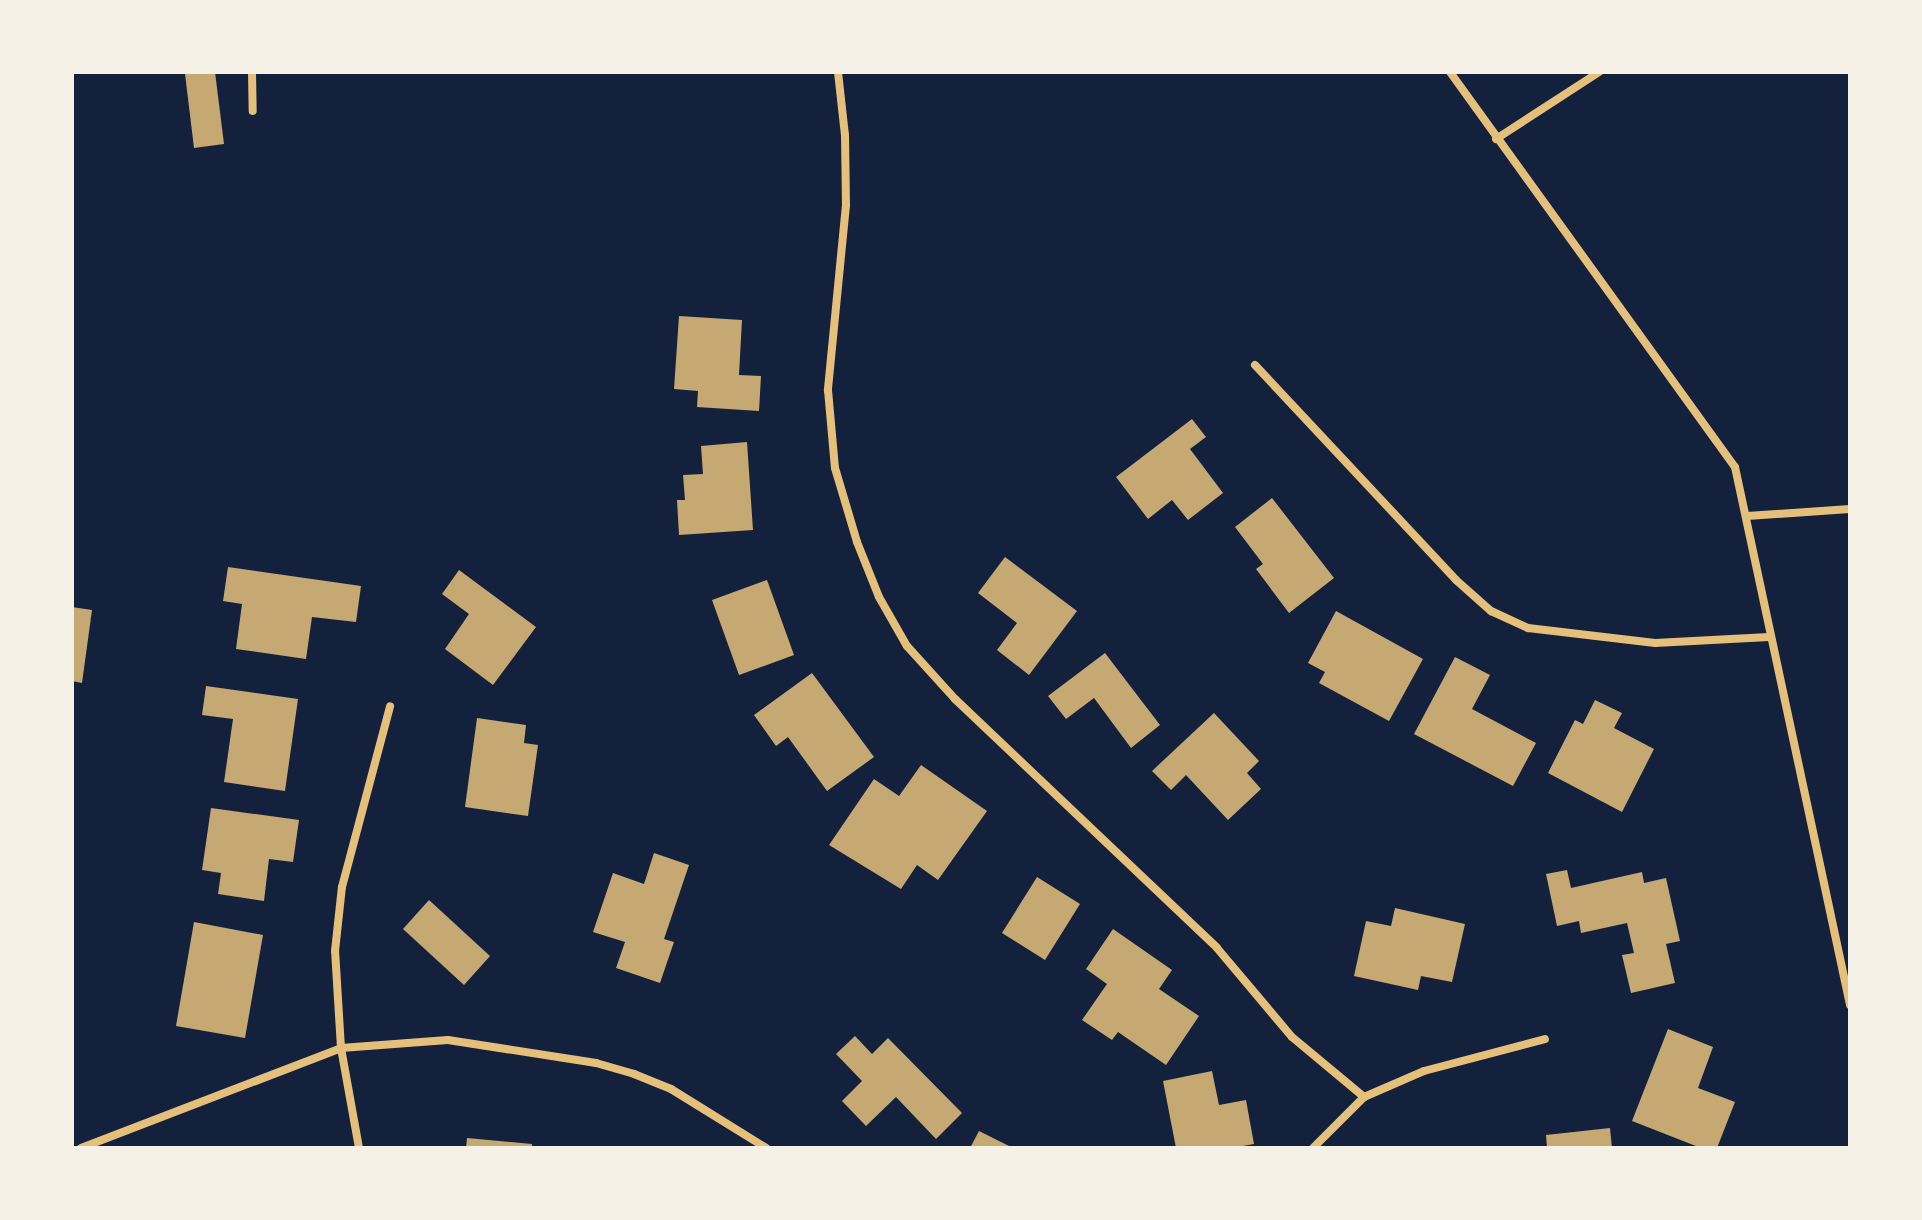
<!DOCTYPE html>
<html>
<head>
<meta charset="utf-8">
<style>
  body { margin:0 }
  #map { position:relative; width:1922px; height:1220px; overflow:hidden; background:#14213d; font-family:Raleway,sans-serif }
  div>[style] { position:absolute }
  .building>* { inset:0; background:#c6a872 }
  .minor>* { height:8px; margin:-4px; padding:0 4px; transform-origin:4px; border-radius:4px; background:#e5c07b }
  span { translate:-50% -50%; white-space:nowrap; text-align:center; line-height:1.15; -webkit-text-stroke:8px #f6f1e7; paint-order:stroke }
  .frame { position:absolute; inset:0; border:74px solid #f6f1e7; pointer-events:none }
</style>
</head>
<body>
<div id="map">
  <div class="building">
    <i style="clip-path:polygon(215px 72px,224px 144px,194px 148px,185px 74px)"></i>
    <i style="clip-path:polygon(679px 316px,742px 320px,739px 375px,761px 376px,759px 411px,697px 407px,698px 391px,674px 389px)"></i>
    <i style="clip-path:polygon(1192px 419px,1206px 437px,1190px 449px,1223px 493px,1188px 520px,1172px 500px,1148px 519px,1116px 477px)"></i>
    <i style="clip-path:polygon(747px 442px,753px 530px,679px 535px,677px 500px,685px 500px,683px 475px,703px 474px,701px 446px)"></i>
    <i style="clip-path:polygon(1272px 498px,1334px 578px,1289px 613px,1256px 569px,1263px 564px,1235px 527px)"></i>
    <i style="clip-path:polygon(1005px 557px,1077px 611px,1029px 675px,997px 650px,1017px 623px,978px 593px)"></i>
    <i style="clip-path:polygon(228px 567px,361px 586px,356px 622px,312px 617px,306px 659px,236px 649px,242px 604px,223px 601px)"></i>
    <i style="clip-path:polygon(459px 570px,536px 627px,493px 685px,445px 649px,469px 614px,442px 594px)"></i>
    <i style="clip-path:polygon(767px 580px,794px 655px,739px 675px,712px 600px)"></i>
    <i style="clip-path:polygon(72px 607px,92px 610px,82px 683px,72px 681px)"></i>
    <i style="clip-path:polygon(1336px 611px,1423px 659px,1389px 721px,1319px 683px,1325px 672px,1308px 663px)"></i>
    <i style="clip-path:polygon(1105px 653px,1160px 725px,1131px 748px,1094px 698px,1066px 719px,1048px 696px)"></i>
    <i style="clip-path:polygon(1455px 657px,1490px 675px,1472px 709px,1536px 743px,1513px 786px,1414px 734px)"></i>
    <i style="clip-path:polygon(812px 673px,874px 757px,827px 791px,788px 737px,776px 746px,754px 715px)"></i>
    <i style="clip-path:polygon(206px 686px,298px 699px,285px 791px,224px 782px,233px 719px,202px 715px)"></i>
    <i style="clip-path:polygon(1595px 700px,1622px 713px,1614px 728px,1654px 749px,1622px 812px,1548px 773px,1575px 720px,1583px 724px)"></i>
    <i style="clip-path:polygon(1214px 713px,1259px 761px,1247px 773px,1261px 789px,1228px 820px,1186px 775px,1171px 790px,1152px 771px)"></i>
    <i style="clip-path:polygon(477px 718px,526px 725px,524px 743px,538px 745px,528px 816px,465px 807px)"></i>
    <i style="clip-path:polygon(921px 765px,987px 811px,938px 880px,917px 865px,901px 889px,829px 845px,874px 779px,899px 796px)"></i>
    <i style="clip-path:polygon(211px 808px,299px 820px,293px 862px,269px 859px,264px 901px,218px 894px,221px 873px,202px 870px)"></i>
    <i style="clip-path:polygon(654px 853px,689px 865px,664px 939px,674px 942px,660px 983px,616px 968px,625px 942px,593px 932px,613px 873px,644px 884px)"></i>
    <i style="clip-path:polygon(1567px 870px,1571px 888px,1642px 872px,1644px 883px,1666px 878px,1680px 941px,1666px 944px,1675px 983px,1631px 993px,1622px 955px,1634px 953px,1627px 923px,1581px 933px,1579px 921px,1557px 926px,1546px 874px)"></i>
    <i style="clip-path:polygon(1037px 877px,1080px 904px,1045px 960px,1002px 933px)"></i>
    <i style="clip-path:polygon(429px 900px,490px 956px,464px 985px,403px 929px)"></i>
    <i style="clip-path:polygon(1395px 908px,1465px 924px,1452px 982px,1421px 976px,1418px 990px,1354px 976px,1366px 921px,1391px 926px)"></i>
    <i style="clip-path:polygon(194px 922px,263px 935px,245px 1038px,176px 1026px)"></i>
    <i style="clip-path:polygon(1113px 929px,1172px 970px,1159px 989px,1199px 1016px,1166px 1065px,1118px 1032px,1112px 1040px,1082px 1020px,1107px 984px,1086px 969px)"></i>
    <i style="clip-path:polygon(1668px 1029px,1713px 1047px,1698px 1088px,1735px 1102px,1717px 1148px,1701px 1148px,1632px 1121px)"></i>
    <i style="clip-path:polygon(855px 1036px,872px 1054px,888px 1038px,962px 1113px,936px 1139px,896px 1097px,866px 1126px,842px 1101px,862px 1081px,836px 1054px)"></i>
    <i style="clip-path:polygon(1212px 1071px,1219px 1105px,1246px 1100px,1254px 1144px,1232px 1148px,1176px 1148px,1163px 1081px)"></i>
    <i style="clip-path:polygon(1610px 1128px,1612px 1148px,1547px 1148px,1546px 1135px)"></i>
    <i style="clip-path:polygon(979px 1131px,1013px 1148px,970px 1148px)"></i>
    <i style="clip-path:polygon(467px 1138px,532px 1144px,532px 1148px,466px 1148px)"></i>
  </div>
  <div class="minor">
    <i style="left:252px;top:72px;width:39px;rotate:89deg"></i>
    <i style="left:838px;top:72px;width:63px;rotate:83.7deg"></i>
    <i style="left:845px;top:135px;width:70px;rotate:89.2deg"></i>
    <i style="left:846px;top:205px;width:186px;rotate:95.6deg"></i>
    <i style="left:828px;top:390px;width:78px;rotate:84.9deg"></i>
    <i style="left:835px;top:468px;width:77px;rotate:73.4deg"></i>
    <i style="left:857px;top:542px;width:59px;rotate:68.2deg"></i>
    <i style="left:879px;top:597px;width:56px;rotate:60.3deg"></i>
    <i style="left:907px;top:646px;width:72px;rotate:47.8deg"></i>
    <i style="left:955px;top:699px;width:361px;rotate:43.5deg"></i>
    <i style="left:1217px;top:948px;width:116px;rotate:49.9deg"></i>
    <i style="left:1292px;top:1037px;width:94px;rotate:39.8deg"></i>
    <i style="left:1450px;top:72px;width:487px;rotate:54.2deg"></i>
    <i style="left:1735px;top:467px;width:550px;rotate:77.93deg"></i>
    <i style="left:1496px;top:139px;width:123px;rotate:-33deg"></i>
    <i style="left:1255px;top:365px;width:294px;rotate:46.9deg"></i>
    <i style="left:1456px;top:580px;width:47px;rotate:41.5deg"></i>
    <i style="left:1491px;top:611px;width:41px;rotate:24.7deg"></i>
    <i style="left:1528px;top:628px;width:128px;rotate:6.7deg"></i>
    <i style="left:1655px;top:643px;width:114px;rotate:-3deg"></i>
    <i style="left:1747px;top:516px;width:103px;rotate:-3.9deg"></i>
    <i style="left:81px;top:1148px;width:279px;rotate:-21deg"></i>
    <i style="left:341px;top:1048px;width:107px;rotate:-4.3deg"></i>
    <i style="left:448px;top:1040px;width:150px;rotate:8.8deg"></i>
    <i style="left:596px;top:1063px;width:40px;rotate:16deg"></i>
    <i style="left:634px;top:1074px;width:40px;rotate:22deg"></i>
    <i style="left:671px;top:1089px;width:112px;rotate:31.8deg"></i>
    <i style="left:359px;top:1148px;width:102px;rotate:-100.2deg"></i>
    <i style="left:341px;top:1048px;width:97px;rotate:-93.5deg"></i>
    <i style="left:335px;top:951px;width:64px;rotate:-83.8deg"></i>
    <i style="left:342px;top:887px;width:187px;rotate:-75.1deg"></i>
    <i style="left:1313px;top:1148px;width:72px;rotate:-45deg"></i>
    <i style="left:1364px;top:1097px;width:65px;rotate:-23.4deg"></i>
    <i style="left:1424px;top:1071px;width:125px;rotate:-14.8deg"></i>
  </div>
  <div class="frame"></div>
</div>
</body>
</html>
